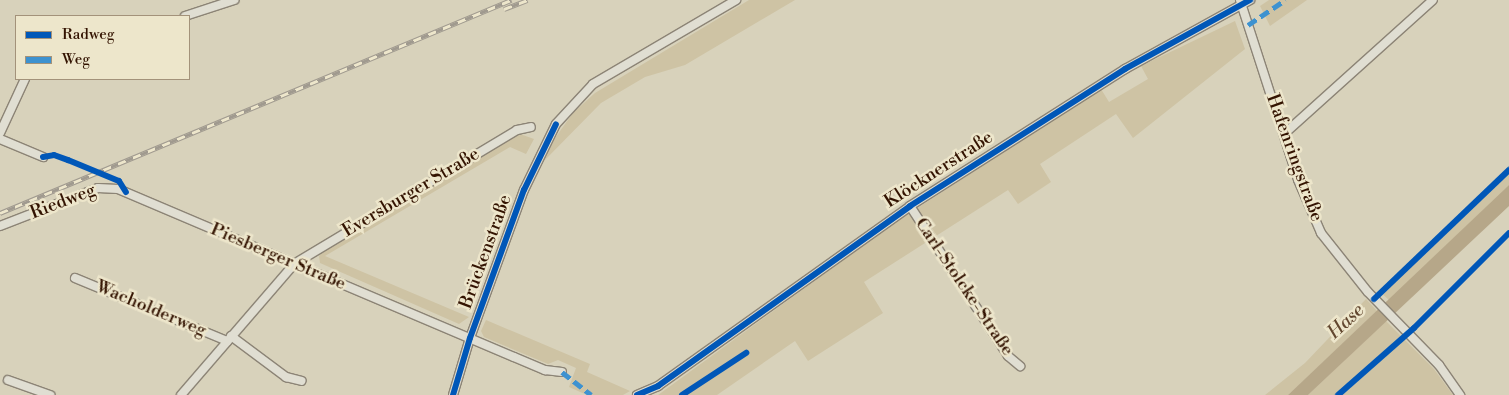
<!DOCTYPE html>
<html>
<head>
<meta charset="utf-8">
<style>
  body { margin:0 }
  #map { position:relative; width:1509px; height:395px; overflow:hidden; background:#d8d2bb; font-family:"Libre Bodoni",serif }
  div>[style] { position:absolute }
  .green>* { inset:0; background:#cec3a4 }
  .water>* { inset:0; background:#b6a789 }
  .roads { filter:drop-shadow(1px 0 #8c8476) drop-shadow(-1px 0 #8c8476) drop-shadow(0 1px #8c8476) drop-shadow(0 -1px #8c8476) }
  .minor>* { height:8px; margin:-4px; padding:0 4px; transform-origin:4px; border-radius:4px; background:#e0ded2 }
  .rail>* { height:4.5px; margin-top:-2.25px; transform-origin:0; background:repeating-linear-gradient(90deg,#ede6cb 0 8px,#a09a8f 0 16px); box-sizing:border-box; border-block:1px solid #a09a8f }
  .quiet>* { height:5px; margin-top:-2.5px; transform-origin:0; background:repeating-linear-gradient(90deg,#3d92d0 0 10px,transparent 0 15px) }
  .cycleway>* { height:6px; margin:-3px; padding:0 3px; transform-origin:3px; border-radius:3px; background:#0057b8 }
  span { translate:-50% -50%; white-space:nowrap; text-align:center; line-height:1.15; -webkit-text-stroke:5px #ede6cb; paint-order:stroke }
  .street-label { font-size:18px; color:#331301 }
  .water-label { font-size:19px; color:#62472f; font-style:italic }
  .legend { position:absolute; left:15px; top:15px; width:175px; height:65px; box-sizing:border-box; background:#ede6cb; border:1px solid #a3927a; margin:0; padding:6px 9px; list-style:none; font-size:15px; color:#331301 }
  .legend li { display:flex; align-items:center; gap:10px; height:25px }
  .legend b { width:25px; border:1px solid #a3927a }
</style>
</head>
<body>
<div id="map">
  <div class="green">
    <i style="clip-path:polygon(749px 0,795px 0,685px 65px,645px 77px,601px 103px,544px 161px,555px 138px,573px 113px,595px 93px)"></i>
    <i style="clip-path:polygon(1269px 0,1307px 0,1270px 26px,1260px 6px)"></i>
    <i style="clip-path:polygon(1235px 21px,1245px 49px,1133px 138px,1116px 114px,1040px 164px,1051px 182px,1018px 204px,1008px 190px,864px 282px,883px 313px,808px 361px,795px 341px,717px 395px,658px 395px,893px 224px,1101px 89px,1109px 102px,1148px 79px,1141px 66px)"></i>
    <i style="clip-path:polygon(520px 134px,534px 139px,526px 154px,510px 147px,325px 256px,469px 317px,459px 324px,320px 263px,319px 256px,323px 251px)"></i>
    <i style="clip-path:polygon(1509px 168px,1509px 185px,1389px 300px,1379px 291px)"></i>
    <i style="clip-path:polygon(1366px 299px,1377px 311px,1288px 395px,1265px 395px,1305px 363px)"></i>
    <i style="clip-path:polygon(486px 320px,590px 364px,587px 372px,630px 391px,623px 395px,587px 395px,569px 387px,576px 368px,558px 360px,548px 364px,484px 337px,481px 331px)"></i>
    <i style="clip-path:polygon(1386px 321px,1434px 369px,1453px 395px,1308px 395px)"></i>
  </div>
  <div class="water">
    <i style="clip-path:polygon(1509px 185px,1509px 206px,1308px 395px,1288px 395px)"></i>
  </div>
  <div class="roads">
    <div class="minor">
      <i style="left:1240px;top:0;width:189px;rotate:72.1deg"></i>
      <i style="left:1298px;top:180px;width:58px;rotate:66.5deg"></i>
      <i style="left:1321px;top:233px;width:75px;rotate:51.5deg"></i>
      <i style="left:1368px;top:292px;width:102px;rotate:45.8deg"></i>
      <i style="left:1439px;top:365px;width:37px;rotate:55deg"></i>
      <i style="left:185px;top:16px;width:52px;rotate:-18.1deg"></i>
      <i style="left:0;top:133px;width:60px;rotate:-65.2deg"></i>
      <i style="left:1284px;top:134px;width:200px;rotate:-42deg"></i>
      <i style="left:0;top:139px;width:47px;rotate:22.7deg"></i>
      <i style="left:910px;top:206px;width:179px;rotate:56.8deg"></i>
      <i style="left:1008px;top:356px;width:16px;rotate:40deg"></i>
      <i style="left:0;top:226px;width:105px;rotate:-21.2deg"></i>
      <i style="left:98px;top:188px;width:20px;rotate:3deg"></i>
      <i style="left:118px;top:189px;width:430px;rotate:23deg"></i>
      <i style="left:514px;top:357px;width:34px;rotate:23deg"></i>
      <i style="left:545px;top:370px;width:17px;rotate:7deg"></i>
      <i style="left:75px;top:278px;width:165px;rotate:22.5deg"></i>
      <i style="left:231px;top:336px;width:69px;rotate:36.7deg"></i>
      <i style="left:286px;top:377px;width:16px;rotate:14deg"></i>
      <i style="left:8px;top:380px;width:45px;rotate:19.7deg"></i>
      <i style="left:181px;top:395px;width:173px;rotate:-49.2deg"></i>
      <i style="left:294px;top:264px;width:260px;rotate:-31deg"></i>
      <i style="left:517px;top:130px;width:14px;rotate:-12deg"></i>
      <i style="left:453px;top:395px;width:59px;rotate:-73.4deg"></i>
      <i style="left:470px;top:338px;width:158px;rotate:-70deg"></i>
      <i style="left:524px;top:190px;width:73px;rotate:-64.1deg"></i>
      <i style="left:556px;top:124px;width:54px;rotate:-47.2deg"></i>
      <i style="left:593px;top:84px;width:166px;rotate:-30.4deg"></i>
      <i style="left:637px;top:395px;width:23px;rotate:-23deg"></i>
      <i style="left:658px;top:386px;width:310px;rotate:-35.5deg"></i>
      <i style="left:910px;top:206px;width:255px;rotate:-32.5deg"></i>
      <i style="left:1125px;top:69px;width:143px;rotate:-28.9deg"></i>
    </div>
  </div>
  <div class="rail">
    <i style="left:504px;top:9px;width:25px;rotate:-21deg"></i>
    <i style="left:0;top:213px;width:554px;rotate:-22.63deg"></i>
  </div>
  <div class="quiet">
    <i style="left:1248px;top:25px;width:45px;rotate:-34deg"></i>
    <i style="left:562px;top:372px;width:37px;rotate:38deg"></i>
  </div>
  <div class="cycleway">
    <i style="left:43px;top:157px;width:11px;rotate:-10deg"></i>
    <i style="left:54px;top:155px;width:15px;rotate:20deg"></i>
    <i style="left:68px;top:160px;width:55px;rotate:22.4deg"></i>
    <i style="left:119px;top:181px;width:13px;rotate:58deg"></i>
    <i style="left:1374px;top:299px;width:187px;rotate:-43.7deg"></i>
    <i style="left:453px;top:395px;width:59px;rotate:-73.4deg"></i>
    <i style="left:470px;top:338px;width:158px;rotate:-70deg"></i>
    <i style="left:524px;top:190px;width:73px;rotate:-64.1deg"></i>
    <i style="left:637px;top:395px;width:23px;rotate:-23deg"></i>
    <i style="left:658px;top:386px;width:310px;rotate:-35.5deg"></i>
    <i style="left:910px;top:206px;width:255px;rotate:-32.5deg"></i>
    <i style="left:1125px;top:69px;width:143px;rotate:-28.9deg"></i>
    <i style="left:682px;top:395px;width:77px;rotate:-33.3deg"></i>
    <i style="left:1338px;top:395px;width:101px;rotate:-41.4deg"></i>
    <i style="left:1414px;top:328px;width:134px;rotate:-45deg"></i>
  </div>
  <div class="street-label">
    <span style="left:1294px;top:158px;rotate:70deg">Hafenringstraße</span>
    <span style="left:939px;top:170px;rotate:-33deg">Klöcknerstraße</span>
    <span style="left:411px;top:193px;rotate:-31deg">Eversburger Straße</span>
    <span style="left:63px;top:202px;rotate:-21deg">Riedweg</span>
    <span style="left:486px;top:252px;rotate:-70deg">Brückenstraße</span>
    <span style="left:278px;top:257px;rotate:23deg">Piesberger Straße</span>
    <span style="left:964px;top:287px;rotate:56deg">Carl-Stolcke-Straße</span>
    <span style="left:151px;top:309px;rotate:23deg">Wacholderweg</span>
  </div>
  <div class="water-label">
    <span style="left:1346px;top:322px;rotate:-43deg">Hase</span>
  </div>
  <ul class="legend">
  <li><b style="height:6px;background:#0057b8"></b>Radweg</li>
  <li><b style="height:6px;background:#3d92d0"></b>Weg</li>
  </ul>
</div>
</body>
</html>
